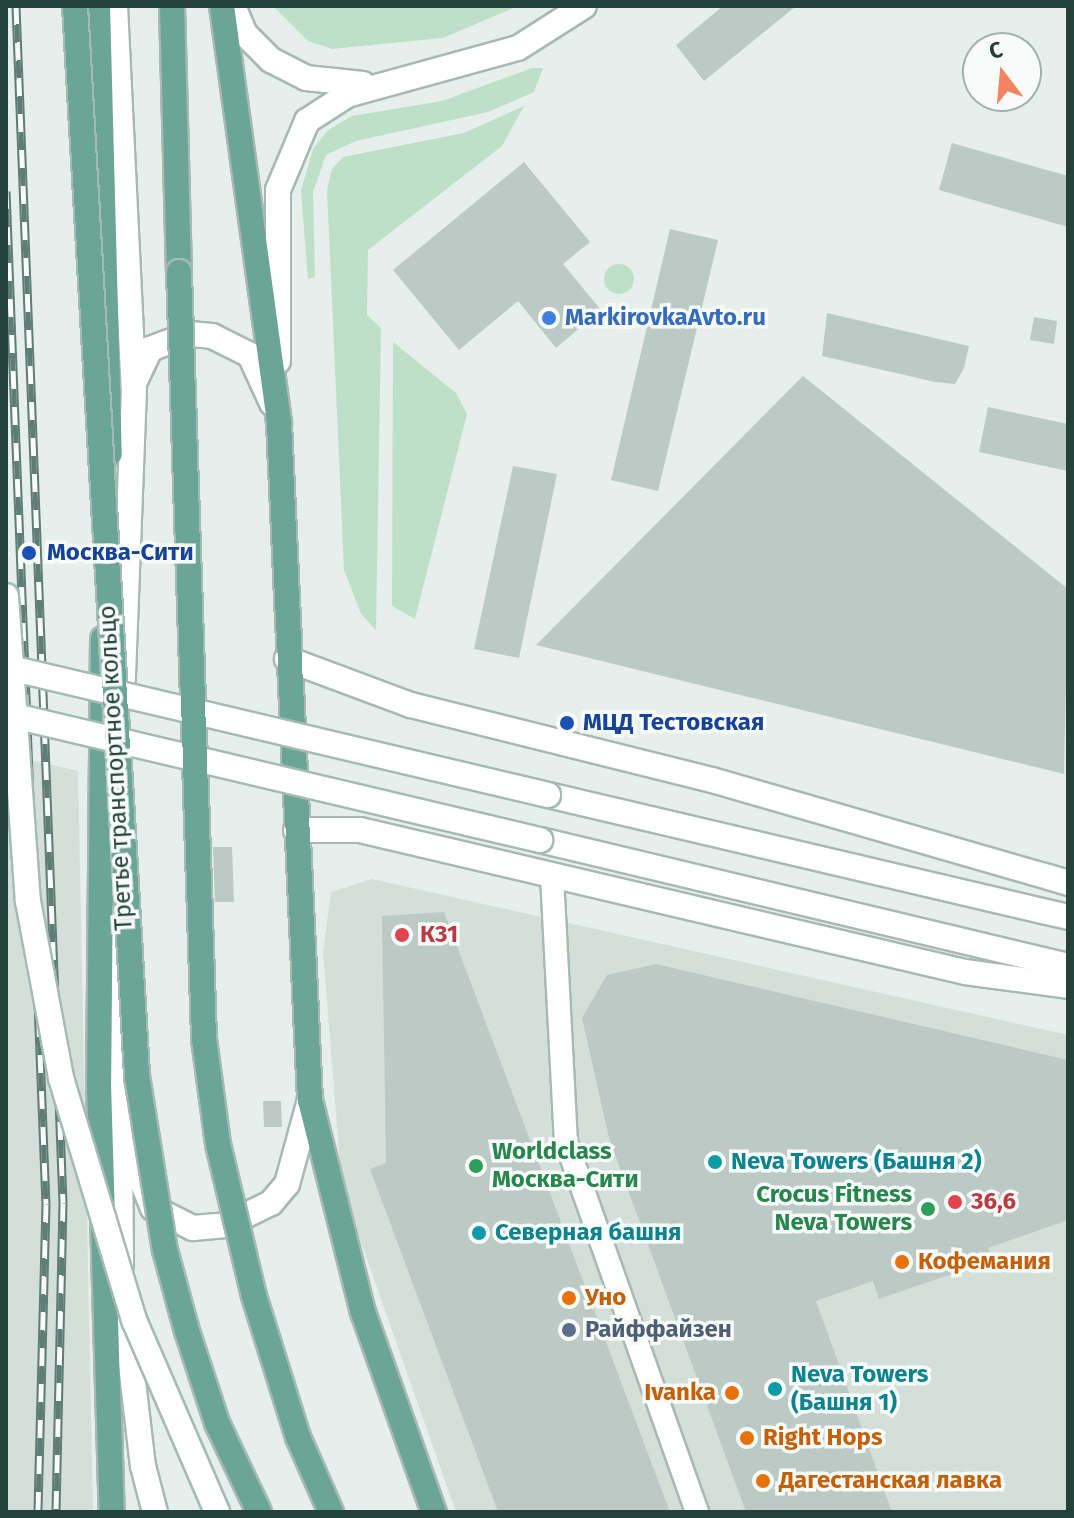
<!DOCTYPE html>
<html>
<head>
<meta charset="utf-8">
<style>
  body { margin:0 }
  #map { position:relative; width:1074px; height:1518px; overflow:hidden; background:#e6efeb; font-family:"Fira Sans",sans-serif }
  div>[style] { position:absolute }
  .built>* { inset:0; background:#d4dfda }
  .green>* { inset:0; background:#bfe0c8 }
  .round { border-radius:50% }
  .building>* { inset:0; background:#bbcac4 }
  .roads { filter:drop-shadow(2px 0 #a8b8b2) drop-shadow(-2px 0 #a8b8b2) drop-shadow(0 2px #a8b8b2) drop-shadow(0 -2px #a8b8b2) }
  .street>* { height:22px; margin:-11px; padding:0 11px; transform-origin:11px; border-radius:11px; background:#fff }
  .secondary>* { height:24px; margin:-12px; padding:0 12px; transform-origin:12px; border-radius:12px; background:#fff }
  .primary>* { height:24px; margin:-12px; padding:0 12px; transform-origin:12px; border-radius:12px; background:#6aa596 }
  .rail>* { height:9px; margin-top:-4.5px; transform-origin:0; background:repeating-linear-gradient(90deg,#f7fbf9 0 18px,#5f7d75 0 36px); box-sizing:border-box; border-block:2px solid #5f7d75 }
  .bridges { filter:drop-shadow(2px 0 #a4bbb3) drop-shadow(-2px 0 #a4bbb3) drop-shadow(0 2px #a4bbb3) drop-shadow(0 -2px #a4bbb3) }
  .secondary-bridge>* { height:24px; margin:-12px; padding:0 12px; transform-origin:12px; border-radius:12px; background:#fff }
  .primary-bridge>* { height:24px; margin:-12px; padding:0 12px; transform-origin:12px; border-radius:12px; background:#6aa596 }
  .dots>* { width:22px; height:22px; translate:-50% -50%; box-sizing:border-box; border:4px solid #f7fbf9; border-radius:50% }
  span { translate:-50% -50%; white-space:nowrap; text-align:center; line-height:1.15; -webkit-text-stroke:7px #f7fbf9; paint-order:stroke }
  .shop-label { font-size:24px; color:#366cbe; font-weight:700 }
  .left { translate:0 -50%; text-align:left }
  .transit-label { font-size:24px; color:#164399; font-weight:700 }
  .street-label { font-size:24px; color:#24423a }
  .health-label { font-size:24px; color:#be3a42; font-weight:700 }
  .leisure-label { font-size:24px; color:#27864d; font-weight:700 }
  .right { translate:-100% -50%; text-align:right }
  .culture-label { font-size:24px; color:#0d838f; font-weight:700 }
  .food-label { font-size:24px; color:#c56008; font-weight:700 }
  .service-label { font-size:24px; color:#4e5e75; font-weight:700 }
  .frame { position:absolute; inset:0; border:8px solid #24423a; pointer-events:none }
  .north { position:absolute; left:962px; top:32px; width:80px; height:80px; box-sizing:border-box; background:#f7fbf9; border:2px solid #a3b1ad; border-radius:50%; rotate:344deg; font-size:22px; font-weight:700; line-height:32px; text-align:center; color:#24423a }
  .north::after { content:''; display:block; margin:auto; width:28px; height:36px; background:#f4845f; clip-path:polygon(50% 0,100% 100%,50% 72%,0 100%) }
</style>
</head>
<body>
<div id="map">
  <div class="built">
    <i style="clip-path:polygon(6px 754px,78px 771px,93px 1512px,6px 1512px)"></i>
    <i style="clip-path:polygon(372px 879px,1068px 1035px,1068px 1512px,456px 1512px,342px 1188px,323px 952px,331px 892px)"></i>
  </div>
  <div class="green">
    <i style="clip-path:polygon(273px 6px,518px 6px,443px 38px,332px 49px,308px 41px)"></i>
    <i style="clip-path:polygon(532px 68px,543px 68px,534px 92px,488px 112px,356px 141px,326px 155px,313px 192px,315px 277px,308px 279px,301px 191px,313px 149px,328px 130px,352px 116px,442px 101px)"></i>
    <i style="clip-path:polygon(524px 106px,502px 146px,368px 250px,367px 315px,381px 328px,376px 630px,361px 614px,344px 570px,327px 190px,332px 169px,343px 157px,464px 133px)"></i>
    <i class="round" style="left:604px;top:264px;width:30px;height:30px"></i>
    <i style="clip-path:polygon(393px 342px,456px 393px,467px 414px,415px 619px,392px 606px)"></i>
  </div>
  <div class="building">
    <i style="clip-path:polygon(723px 6px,796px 6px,704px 81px,676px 45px)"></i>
    <i style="clip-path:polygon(952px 143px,1068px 176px,1068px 227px,939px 190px)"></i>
    <i style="clip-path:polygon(524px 162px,590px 242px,563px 264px,601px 310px,556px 348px,518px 301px,459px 350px,393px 270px)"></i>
    <i style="clip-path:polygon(670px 229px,718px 240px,658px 491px,611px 480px)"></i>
    <i style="clip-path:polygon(827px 313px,969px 346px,964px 368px,955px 384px,935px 382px,822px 356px)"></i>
    <i style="clip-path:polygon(1034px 317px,1057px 321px,1054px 344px,1030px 340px)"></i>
    <i style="clip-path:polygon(803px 376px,1068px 589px,1064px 774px,536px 645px)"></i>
    <i style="clip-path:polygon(988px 407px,1068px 424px,1068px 471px,979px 452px)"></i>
    <i style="clip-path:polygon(513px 466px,557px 474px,519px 658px,474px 649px)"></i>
    <i style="clip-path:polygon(213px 847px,232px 847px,234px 902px,215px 902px)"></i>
    <i style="clip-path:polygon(444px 912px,541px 1169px,670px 1512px,498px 1512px,370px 1169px,386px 1163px,382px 916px)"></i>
    <i style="clip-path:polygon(656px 964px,1068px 1060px,1068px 1220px,988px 1248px,992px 1260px,879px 1299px,873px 1281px,816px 1301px,892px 1512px,746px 1512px,609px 1138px,582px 1018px,607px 975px)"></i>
    <i style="clip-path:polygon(263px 1101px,281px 1101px,282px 1127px,264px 1127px)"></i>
  </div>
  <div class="roads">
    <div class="street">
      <i style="left:552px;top:876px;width:266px;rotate:87deg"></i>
      <i style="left:566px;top:1142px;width:393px;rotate:70.5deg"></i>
    </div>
    <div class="secondary">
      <i style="left:115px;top:6px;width:383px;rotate:87.2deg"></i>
      <i style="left:134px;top:389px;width:292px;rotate:92.2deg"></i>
      <i style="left:233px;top:6px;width:30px;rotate:67deg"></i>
      <i style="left:245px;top:34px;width:37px;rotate:45deg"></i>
      <i style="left:271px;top:60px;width:39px;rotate:27deg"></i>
      <i style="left:306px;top:78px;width:57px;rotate:6deg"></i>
      <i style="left:278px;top:361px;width:171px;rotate:-90deg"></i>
      <i style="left:278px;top:190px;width:75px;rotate:-67.2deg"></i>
      <i style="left:307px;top:121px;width:48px;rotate:-33deg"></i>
      <i style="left:347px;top:95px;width:177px;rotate:-15.4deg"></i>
      <i style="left:518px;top:48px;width:78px;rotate:-32.5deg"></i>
      <i style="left:136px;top:379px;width:33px;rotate:-65deg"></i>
      <i style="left:150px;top:349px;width:43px;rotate:-20.6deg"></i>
      <i style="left:190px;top:334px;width:22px;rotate:5deg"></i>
      <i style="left:212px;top:336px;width:42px;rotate:26.6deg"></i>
      <i style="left:250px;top:355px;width:53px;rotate:65.4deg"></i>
      <i style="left:287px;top:659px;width:132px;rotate:20.4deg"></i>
      <i style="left:411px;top:705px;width:310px;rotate:14deg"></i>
      <i style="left:712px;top:780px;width:371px;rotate:16.1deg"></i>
      <i style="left:548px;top:795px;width:534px;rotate:13.2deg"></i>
      <i style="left:296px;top:830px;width:64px"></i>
      <i style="left:360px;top:830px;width:621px;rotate:13.21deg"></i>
      <i style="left:965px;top:972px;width:104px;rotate:7.7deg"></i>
      <i style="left:540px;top:840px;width:543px;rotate:13.42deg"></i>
      <i style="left:118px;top:917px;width:348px;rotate:89.5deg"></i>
      <i style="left:127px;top:1145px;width:68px;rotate:67.6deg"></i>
      <i style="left:153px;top:1208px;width:45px;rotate:26.6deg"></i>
      <i style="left:193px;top:1228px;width:33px;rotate:-5deg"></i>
      <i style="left:226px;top:1225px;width:50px;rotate:-26.1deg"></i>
      <i style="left:271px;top:1203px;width:25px;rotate:-50deg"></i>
      <i style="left:287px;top:1184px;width:87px;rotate:-74.7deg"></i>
      <i style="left:124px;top:1305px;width:162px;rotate:83.3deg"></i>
      <i style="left:143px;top:1466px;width:48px;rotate:75.4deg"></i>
    </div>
    <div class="primary">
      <i style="left:98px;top:6px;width:448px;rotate:88.5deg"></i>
      <i style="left:172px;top:6px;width:266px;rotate:88.5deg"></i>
      <i style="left:222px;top:6px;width:421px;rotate:82.2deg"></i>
      <i style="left:279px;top:423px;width:678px;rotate:87.38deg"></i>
      <i style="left:310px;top:1100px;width:219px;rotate:76deg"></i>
      <i style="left:363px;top:1312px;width:212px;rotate:70.5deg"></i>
      <i style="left:103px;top:639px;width:445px;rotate:90.5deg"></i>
      <i style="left:99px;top:1084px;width:428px;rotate:88.3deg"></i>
    </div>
  </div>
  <div class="rail">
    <i style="left:16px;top:6px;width:1198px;rotate:87.75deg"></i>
    <i style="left:63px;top:1203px;width:309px;rotate:91.3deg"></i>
    <i style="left:6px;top:191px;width:1014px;rotate:87.74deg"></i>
    <i style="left:46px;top:1204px;width:308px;rotate:91.5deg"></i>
  </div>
  <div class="bridges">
    <div class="secondary-bridge">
      <i style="left:6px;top:596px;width:306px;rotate:85.9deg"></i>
      <i style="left:28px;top:901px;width:180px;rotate:79.4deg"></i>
      <i style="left:61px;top:1078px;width:253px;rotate:73.2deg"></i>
      <i style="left:134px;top:1320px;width:209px;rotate:66.6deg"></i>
      <i style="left:6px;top:667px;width:557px;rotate:13.29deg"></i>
      <i style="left:6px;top:714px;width:549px;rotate:13.28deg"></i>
    </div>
    <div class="primary-bridge">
      <i style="left:75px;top:6px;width:1072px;rotate:86.68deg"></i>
      <i style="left:137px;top:1076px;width:176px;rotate:80.9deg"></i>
      <i style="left:165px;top:1250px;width:81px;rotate:74.9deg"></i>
      <i style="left:186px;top:1328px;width:100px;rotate:71.9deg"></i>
      <i style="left:217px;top:1423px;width:98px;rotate:64.7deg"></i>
      <i style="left:179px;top:272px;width:767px;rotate:88.13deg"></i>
      <i style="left:204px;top:1039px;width:106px;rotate:82.4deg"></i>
      <i style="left:218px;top:1144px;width:156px;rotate:76.7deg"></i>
      <i style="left:254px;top:1296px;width:148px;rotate:72.7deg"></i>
      <i style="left:298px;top:1437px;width:82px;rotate:66.3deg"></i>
    </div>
  </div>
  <div class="dots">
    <i style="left:549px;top:318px;background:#3f7fe0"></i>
    <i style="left:29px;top:553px;background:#1a4fb4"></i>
    <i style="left:567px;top:723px;background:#1a4fb4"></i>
    <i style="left:402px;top:935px;background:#e0444e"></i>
    <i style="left:715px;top:1162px;background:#0f9aa8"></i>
    <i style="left:476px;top:1166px;background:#2e9e5b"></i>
    <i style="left:955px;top:1202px;background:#e0444e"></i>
    <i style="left:928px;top:1209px;background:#2e9e5b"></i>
    <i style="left:479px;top:1233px;background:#0f9aa8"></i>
    <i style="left:902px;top:1262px;background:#e8710a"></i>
    <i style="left:569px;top:1298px;background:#e8710a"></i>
    <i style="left:569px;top:1330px;background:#5c6f8a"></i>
    <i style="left:775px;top:1389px;background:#0f9aa8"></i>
    <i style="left:732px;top:1393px;background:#e8710a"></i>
    <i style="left:747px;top:1438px;background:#e8710a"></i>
    <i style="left:763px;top:1481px;background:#e8710a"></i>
  </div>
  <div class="shop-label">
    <span class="left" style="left:565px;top:318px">MarkirovkaAvto.ru</span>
  </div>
  <div class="transit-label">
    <span class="left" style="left:47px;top:553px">Москва-Сити</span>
    <span class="left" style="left:583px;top:723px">МЦД Тестовская</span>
  </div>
  <div class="street-label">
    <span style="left:116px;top:768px;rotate:-93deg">Третье транспортное кольцо</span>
  </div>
  <div class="health-label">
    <span class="left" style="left:420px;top:935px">К31</span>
    <span class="left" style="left:971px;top:1202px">36,6</span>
  </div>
  <div class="leisure-label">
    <span class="left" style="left:492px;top:1166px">Worldclass<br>Москва-Сити</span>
    <span class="right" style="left:912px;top:1209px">Crocus Fitness<br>Neva Towers</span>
  </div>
  <div class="culture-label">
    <span class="left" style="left:731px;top:1162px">Neva Towers (Башня 2)</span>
    <span class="left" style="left:495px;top:1233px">Северная башня</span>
    <span class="left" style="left:791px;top:1389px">Neva Towers<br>(Башня 1)</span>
  </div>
  <div class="food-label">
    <span class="left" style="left:918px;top:1262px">Кофемания</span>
    <span class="left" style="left:585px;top:1298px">Уно</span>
    <span class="right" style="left:716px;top:1393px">Ivanka</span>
    <span class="left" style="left:763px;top:1438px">Right Hops</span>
    <span class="left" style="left:779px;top:1481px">Дагестанская лавка</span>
  </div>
  <div class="service-label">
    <span class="left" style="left:585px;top:1330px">Райффайзен</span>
  </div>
  <div class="frame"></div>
  <div class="north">С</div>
</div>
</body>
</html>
